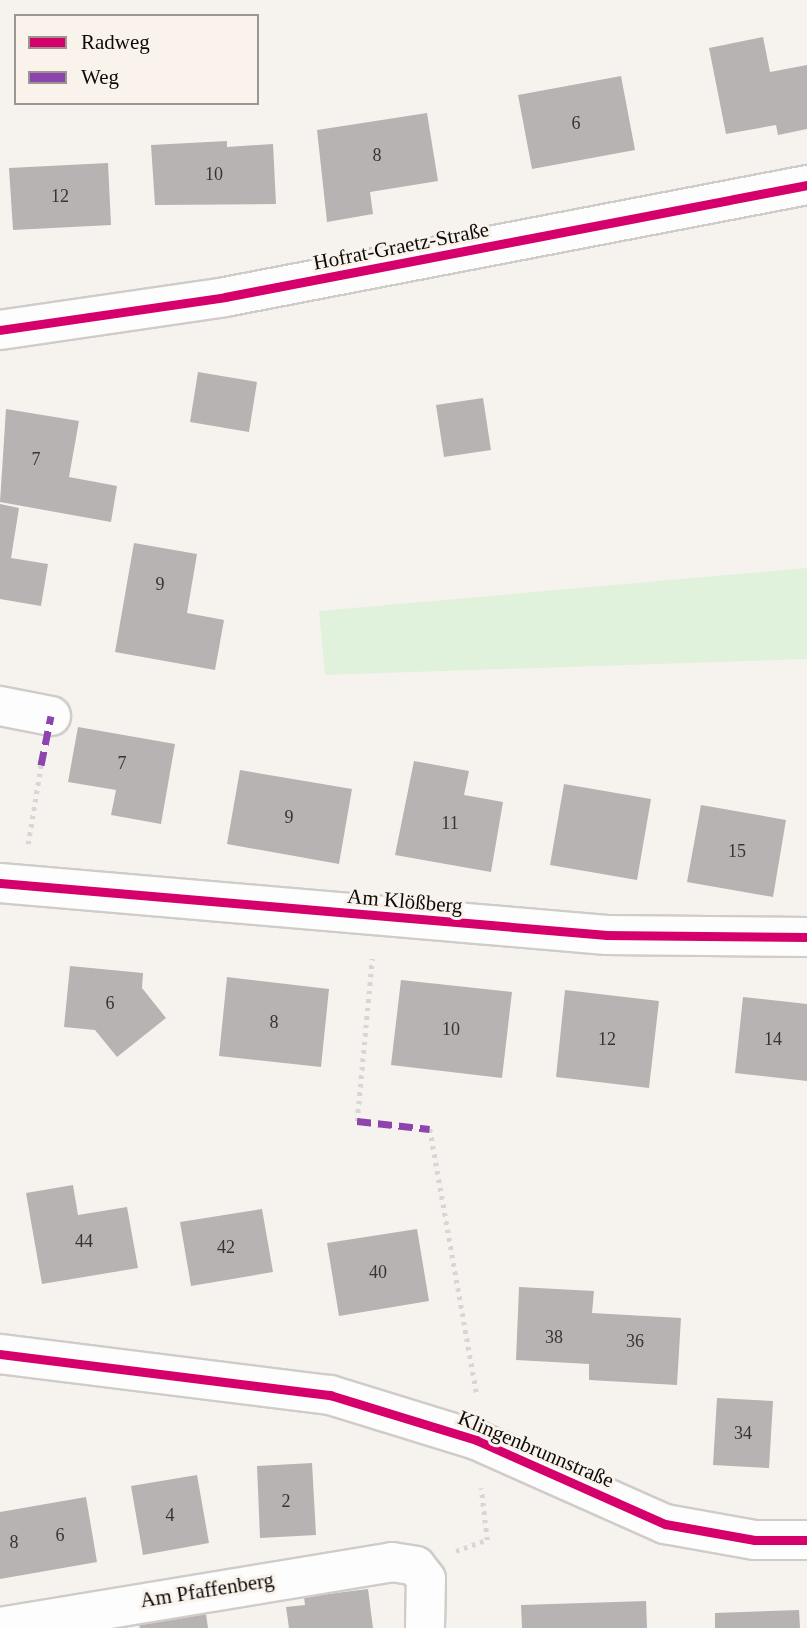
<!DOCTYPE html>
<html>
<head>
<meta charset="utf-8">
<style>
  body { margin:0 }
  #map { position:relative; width:807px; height:1628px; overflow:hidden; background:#f6f3ef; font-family:Georgia,serif }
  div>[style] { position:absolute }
  .green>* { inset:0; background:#e0f2db }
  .building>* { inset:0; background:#b6b3b2 }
  .path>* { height:4.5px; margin-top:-2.25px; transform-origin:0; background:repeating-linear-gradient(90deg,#d7d6d5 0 3.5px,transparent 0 8.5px) }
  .roads { filter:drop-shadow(2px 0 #cfccc9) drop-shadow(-2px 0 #cfccc9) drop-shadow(0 2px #cfccc9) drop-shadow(0 -2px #cfccc9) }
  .minor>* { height:38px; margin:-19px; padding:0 19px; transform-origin:19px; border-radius:19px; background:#fefdfd }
  .quiet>* { height:7px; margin-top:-3.5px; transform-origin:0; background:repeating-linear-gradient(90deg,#8e44ad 0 14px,transparent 0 21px) }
  .cycleway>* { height:9px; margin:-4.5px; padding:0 4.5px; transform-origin:4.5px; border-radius:4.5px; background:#d6006c }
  span { translate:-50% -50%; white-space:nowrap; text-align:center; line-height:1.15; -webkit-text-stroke:6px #f9f3ec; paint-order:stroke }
  .number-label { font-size:18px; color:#373533 }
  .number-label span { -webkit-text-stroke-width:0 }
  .street-label { font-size:21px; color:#0d0b09 }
  .legend { position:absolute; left:14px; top:14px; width:245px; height:91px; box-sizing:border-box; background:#f9f3ec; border:2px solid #9b9691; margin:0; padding:9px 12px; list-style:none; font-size:21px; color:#0d0b09 }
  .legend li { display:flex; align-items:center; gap:14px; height:35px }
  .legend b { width:35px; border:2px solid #9b9691 }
</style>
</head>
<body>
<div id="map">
  <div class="green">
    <i style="clip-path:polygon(807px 568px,807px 659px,325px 675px,319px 611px)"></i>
  </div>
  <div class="building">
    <i style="clip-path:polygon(763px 37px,770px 72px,807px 65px,807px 129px,778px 135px,776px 125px,726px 134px,709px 48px)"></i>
    <i style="clip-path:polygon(621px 76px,635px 150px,532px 169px,518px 95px)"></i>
    <i style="clip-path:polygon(427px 113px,438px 181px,370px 192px,373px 214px,327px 222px,317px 130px)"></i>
    <i style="clip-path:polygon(227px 141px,227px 147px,273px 144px,276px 204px,155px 205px,151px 145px)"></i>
    <i style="clip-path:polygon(108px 163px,111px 225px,13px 230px,9px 168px)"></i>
    <i style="clip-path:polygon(198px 372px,257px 382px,249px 432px,190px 422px)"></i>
    <i style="clip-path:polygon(483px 398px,491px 450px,444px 457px,436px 405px)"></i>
    <i style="clip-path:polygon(6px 409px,79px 421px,69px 477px,117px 486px,111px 522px,0 502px)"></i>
    <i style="clip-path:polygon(0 504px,19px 508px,11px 558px,48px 564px,41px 606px,0 599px)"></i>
    <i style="clip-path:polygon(134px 543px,197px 554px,187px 613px,224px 620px,215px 670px,115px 652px)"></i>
    <i style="clip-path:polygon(78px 727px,175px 744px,161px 824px,111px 815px,116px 790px,68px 782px)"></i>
    <i style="clip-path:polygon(414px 761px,469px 771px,464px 795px,503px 802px,491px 872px,395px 855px)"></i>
    <i style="clip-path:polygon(240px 770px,352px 789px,339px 864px,227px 844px)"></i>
    <i style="clip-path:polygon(564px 784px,651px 799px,637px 880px,550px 865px)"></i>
    <i style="clip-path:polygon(701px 805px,786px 820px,773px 897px,687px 882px)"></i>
    <i style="clip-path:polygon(70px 966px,143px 973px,142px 988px,166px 1018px,117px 1057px,95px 1030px,64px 1027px)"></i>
    <i style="clip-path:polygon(227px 977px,329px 989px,321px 1067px,219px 1056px)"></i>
    <i style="clip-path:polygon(401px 980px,512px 992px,502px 1078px,391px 1065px)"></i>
    <i style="clip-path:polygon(565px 990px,659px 1001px,649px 1088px,556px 1077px)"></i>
    <i style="clip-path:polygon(743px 997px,807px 1004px,807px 1081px,735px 1073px)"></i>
    <i style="clip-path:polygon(73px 1185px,78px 1215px,127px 1207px,138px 1268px,42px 1284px,26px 1193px)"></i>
    <i style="clip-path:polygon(262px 1209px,273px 1272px,191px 1286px,180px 1222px)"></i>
    <i style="clip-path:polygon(417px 1229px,429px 1301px,339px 1316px,327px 1243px)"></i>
    <i style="clip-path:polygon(519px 1287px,594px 1291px,592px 1313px,681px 1318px,677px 1385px,589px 1380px,589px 1364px,516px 1360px)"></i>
    <i style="clip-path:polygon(717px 1398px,773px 1401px,769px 1468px,713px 1465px)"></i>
    <i style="clip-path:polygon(312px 1463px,316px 1535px,260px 1538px,257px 1466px)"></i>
    <i style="clip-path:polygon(197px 1475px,209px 1543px,143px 1555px,131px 1486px)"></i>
    <i style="clip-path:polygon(86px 1497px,97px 1562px,0 1579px,0 1512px)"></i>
    <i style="clip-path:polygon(368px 1589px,373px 1628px,289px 1628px,286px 1607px,305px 1605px,304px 1597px)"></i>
    <i style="clip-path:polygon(646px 1601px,647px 1628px,522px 1628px,521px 1605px)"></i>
    <i style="clip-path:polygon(799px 1610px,800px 1628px,715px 1628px,715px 1613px)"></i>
    <i style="clip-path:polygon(206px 1614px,208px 1628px,140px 1628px,139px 1625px)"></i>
  </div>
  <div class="path">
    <i style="left:28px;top:844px;width:80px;rotate:-80.7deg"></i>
    <i style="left:357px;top:1121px;width:163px;rotate:-84.7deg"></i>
    <i style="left:430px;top:1129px;width:271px;rotate:80deg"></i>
    <i style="left:456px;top:1551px;width:33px;rotate:-20deg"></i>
    <i style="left:487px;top:1540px;width:52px;rotate:-96.6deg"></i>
  </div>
  <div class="roads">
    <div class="minor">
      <i style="left:0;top:330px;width:227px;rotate:-8.3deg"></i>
      <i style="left:225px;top:297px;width:593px;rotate:-10.89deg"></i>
      <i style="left:0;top:706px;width:52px;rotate:11.1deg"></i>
      <i style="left:0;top:883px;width:609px;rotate:4.9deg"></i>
      <i style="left:607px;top:935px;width:200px;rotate:0.6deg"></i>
      <i style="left:0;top:1354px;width:333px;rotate:7.1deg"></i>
      <i style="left:330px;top:1395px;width:153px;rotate:17.1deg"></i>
      <i style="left:476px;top:1440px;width:207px;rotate:24deg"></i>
      <i style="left:665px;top:1524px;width:91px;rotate:10.1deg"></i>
      <i style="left:755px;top:1540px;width:52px"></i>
      <i style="left:0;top:1627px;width:397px;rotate:-9.4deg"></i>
      <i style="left:392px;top:1562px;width:24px;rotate:9deg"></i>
      <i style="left:416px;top:1566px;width:16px;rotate:52deg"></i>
      <i style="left:426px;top:1579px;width:49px;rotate:91.2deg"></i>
    </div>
  </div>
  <div class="quiet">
    <i style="left:41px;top:765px;width:50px;rotate:-78.5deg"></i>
    <i style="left:357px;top:1121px;width:73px;rotate:6.3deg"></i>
  </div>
  <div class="cycleway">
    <i style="left:0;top:330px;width:227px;rotate:-8.3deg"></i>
    <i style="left:225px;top:297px;width:593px;rotate:-10.89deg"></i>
    <i style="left:0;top:883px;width:609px;rotate:4.9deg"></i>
    <i style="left:607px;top:935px;width:200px;rotate:0.6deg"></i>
    <i style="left:0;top:1354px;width:333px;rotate:7.1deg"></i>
    <i style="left:330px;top:1395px;width:153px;rotate:17.1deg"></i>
    <i style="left:476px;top:1440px;width:207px;rotate:24deg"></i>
    <i style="left:665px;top:1524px;width:91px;rotate:10.1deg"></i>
    <i style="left:755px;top:1540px;width:52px"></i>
  </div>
  <div class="number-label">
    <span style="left:576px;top:123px">6</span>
    <span style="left:377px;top:155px">8</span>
    <span style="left:214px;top:174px">10</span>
    <span style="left:60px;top:196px">12</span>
    <span style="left:36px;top:459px">7</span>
    <span style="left:160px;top:584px">9</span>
    <span style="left:122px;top:763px">7</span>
    <span style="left:289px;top:817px">9</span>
    <span style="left:450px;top:823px">11</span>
    <span style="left:737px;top:851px">15</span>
    <span style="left:110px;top:1003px">6</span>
    <span style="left:274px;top:1022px">8</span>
    <span style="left:451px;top:1029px">10</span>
    <span style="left:607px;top:1039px">12</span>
    <span style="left:773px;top:1039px">14</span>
    <span style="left:84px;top:1241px">44</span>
    <span style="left:226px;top:1247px">42</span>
    <span style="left:378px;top:1272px">40</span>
    <span style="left:554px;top:1337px">38</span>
    <span style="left:635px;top:1341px">36</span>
    <span style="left:743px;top:1433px">34</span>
    <span style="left:286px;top:1501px">2</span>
    <span style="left:170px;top:1515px">4</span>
    <span style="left:60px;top:1535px">6</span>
    <span style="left:14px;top:1542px">8</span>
  </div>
  <div class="street-label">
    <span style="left:401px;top:246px;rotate:-11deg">Hofrat-Graetz-Straße</span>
    <span style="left:405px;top:901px;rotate:5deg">Am Klößberg</span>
    <span style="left:536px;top:1449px;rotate:23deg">Klingenbrunnstraße</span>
    <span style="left:207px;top:1590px;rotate:-9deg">Am Pfaffenberg</span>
  </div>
  <ul class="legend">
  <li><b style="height:9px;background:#d6006c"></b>Radweg</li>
  <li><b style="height:9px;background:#8e44ad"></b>Weg</li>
  </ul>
</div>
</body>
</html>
